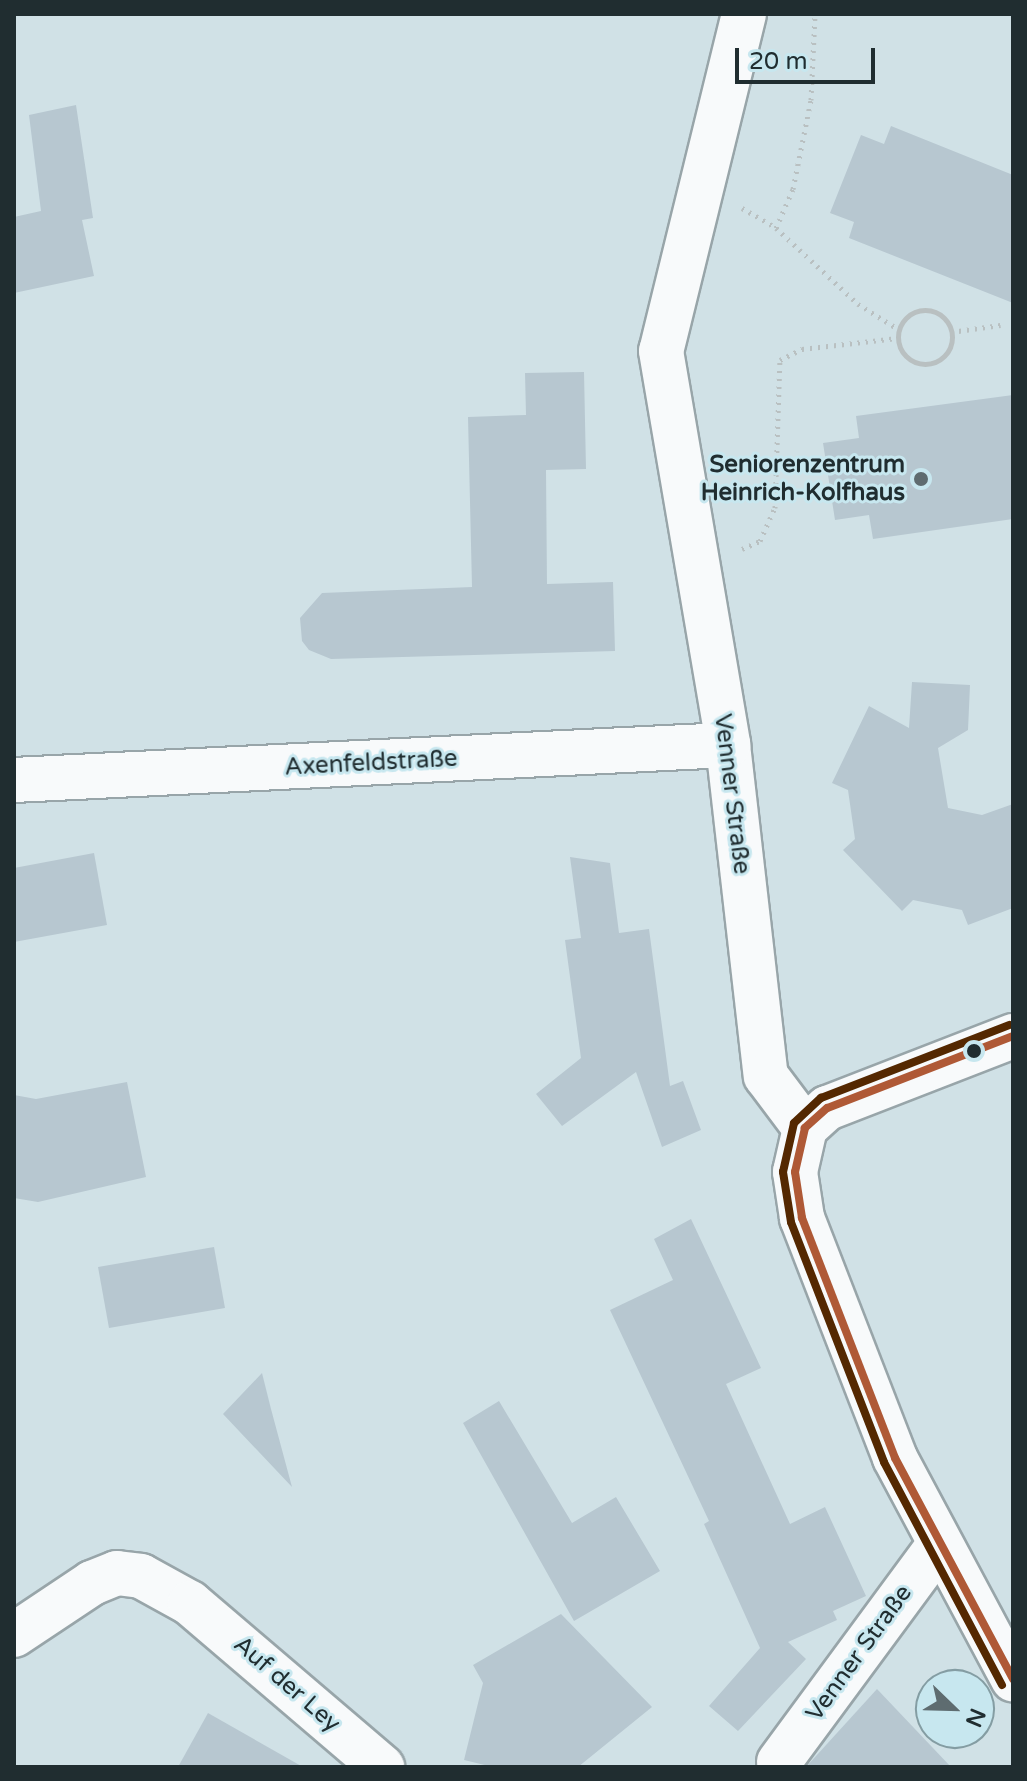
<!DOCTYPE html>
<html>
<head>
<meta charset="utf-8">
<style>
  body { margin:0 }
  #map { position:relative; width:1027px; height:1781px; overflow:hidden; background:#d0e1e6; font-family:"Varela Round",sans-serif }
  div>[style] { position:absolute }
  .building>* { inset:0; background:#b7c7d0 }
  .path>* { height:5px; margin-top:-2.5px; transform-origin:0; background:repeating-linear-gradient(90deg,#b9c0c1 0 2px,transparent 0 8px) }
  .path>.ring { margin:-2.5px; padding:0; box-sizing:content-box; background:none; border:5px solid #b9c0c1; border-radius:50% }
  .roads { filter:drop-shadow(2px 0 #98a5a9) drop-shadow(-2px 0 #98a5a9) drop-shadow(0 2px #98a5a9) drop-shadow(0 -2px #98a5a9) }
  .minor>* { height:44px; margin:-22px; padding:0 22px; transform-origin:22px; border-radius:22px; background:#f8fafb }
  .bus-1>* { height:8px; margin:-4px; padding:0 4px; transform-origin:4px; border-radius:4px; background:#af5936 }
  .bus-2>* { height:8px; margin:-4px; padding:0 4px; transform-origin:4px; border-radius:4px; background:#542801 }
  .dots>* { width:22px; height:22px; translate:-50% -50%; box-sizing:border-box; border:4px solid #c7e7ef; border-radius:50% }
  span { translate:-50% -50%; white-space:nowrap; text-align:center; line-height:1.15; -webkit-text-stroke:6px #c7e7ef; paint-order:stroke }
  .poi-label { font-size:24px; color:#202d30; font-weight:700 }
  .right { translate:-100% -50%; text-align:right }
  .street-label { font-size:24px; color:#202d30 }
  .frame { position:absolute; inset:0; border:16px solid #202d30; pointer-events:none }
  .north { position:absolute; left:915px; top:1669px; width:80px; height:80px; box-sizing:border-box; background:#c7e7ef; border:2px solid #849da3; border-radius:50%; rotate:113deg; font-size:22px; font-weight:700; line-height:32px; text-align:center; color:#202d30 }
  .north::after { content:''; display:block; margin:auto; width:28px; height:36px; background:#5e6c70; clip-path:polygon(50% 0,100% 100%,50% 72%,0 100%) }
  .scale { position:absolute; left:735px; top:48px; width:140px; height:36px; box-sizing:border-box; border:4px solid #202d30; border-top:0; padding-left:10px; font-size:24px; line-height:28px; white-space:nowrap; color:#202d30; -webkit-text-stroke:6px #c7e7ef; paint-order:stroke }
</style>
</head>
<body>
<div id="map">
  <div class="building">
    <i style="clip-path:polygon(76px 105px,93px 218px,82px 220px,94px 276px,14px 293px,14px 217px,41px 211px,29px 115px)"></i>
    <i style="clip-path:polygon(891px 126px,1013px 175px,1013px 303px,849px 238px,854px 222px,830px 213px,861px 135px,884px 144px)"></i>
    <i style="clip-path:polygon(584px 372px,586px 469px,546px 470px,547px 584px,613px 582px,615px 651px,331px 659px,309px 650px,302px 641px,300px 618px,322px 593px,472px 587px,468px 417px,526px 415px,525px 373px)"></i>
    <i style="clip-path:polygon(1013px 395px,1013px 519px,873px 539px,869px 515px,835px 520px,823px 443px,859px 438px,856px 416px)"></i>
    <i style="clip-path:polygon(912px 682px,970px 685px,968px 730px,938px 748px,948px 808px,982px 815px,1013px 804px,1013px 908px,968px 925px,962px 910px,913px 900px,902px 911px,843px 850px,855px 839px,848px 790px,832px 783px,869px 706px,909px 728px)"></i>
    <i style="clip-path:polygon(94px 853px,107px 925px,14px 942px,14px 868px)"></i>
    <i style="clip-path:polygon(570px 857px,610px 863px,619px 933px,649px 929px,670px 1086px,683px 1081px,701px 1130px,662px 1147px,636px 1072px,562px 1126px,536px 1094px,581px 1058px,565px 940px,581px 938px)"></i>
    <i style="clip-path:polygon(127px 1082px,146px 1177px,38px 1202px,14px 1198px,14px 1095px,36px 1099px)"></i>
    <i style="clip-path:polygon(691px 1219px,761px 1368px,726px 1384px,790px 1524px,825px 1507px,866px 1596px,833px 1611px,837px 1620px,788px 1642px,806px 1659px,738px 1731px,709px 1706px,760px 1648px,704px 1524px,709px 1521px,610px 1310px,673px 1280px,654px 1239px)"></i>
    <i style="clip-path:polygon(214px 1247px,225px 1308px,109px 1328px,98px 1267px)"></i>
    <i style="clip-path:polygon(262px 1373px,271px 1409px,292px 1487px,223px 1414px)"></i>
    <i style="clip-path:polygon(499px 1401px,572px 1523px,616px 1497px,660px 1571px,574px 1621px,463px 1423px)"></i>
    <i style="clip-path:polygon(561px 1614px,652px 1707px,578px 1767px,493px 1767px,464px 1760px,483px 1683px,473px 1665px)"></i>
    <i style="clip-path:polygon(877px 1689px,951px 1767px,806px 1767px)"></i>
    <i style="clip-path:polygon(208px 1713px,303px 1767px,178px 1767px)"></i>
  </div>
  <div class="path">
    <i style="left:742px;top:208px;width:39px;rotate:30deg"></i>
    <i style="left:776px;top:228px;width:112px;rotate:42.8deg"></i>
    <i style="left:858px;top:304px;width:47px;rotate:32deg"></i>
    <i style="left:776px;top:228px;width:43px;rotate:-66.4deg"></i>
    <i style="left:793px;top:189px;width:91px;rotate:-78.6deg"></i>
    <i style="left:811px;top:100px;width:86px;rotate:-87.3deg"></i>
    <i class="ring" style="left:898px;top:310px;width:49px;height:49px"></i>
    <i style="left:951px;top:332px;width:50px;rotate:-8deg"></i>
    <i style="left:742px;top:549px;width:20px;rotate:-24deg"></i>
    <i style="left:760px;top:541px;width:36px;rotate:-66deg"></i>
    <i style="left:775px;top:508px;width:148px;rotate:-88.1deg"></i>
    <i style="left:780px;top:360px;width:25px;rotate:-27deg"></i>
    <i style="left:802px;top:349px;width:96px;rotate:-6.6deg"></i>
  </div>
  <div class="roads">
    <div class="minor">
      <i style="left:744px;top:14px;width:347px;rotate:103.8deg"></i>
      <i style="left:661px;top:351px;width:400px;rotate:80.3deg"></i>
      <i style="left:728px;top:745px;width:333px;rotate:83.5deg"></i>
      <i style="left:766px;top:1076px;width:65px;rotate:53.1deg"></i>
      <i style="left:14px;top:780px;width:715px;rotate:-2.81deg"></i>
      <i style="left:1013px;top:1036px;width:199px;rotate:158.8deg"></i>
      <i style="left:827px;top:1108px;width:30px;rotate:138deg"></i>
      <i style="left:805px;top:1128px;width:45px;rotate:102.8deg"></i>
      <i style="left:795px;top:1172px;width:47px;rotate:81.3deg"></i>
      <i style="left:802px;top:1218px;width:257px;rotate:68.8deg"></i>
      <i style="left:895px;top:1458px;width:251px;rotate:61.9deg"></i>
      <i style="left:14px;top:1635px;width:94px;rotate:-33.7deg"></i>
      <i style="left:92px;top:1583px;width:27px;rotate:-22deg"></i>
      <i style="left:117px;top:1573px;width:24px;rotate:7deg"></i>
      <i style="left:141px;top:1576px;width:56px;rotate:28.9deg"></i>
      <i style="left:190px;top:1603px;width:253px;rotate:40.5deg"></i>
      <i style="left:779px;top:1762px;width:270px;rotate:-53.6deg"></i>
    </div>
  </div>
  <div class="bus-1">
    <i style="left:1013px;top:1036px;width:199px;rotate:158.8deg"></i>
    <i style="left:827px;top:1108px;width:30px;rotate:138deg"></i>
    <i style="left:805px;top:1128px;width:45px;rotate:102.8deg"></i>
    <i style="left:795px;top:1172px;width:47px;rotate:81.3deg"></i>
    <i style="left:802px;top:1218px;width:257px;rotate:68.8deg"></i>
    <i style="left:895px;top:1458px;width:251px;rotate:61.9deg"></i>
  </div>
  <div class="bus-2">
    <i style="left:1002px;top:1685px;width:252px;rotate:-117.9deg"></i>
    <i style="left:884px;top:1462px;width:257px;rotate:-111.2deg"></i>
    <i style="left:791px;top:1222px;width:51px;rotate:-99.1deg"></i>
    <i style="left:783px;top:1172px;width:50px;rotate:-77.3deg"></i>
    <i style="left:794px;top:1123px;width:37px;rotate:-43deg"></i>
    <i style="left:821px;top:1098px;width:202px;rotate:-21.2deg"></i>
  </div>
  <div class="dots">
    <i style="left:921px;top:479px;background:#5e6c70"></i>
    <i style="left:974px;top:1051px;background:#202d30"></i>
  </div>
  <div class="poi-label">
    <span class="right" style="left:905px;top:479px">Seniorenzentrum<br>Heinrich-Kolfhaus</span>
  </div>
  <div class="street-label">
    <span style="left:371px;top:763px;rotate:-3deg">Axenfeldstraße</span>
    <span style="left:732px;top:794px;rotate:83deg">Venner Straße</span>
    <span style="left:859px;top:1653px;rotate:-54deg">Venner Straße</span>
    <span style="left:287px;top:1684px;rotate:41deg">Auf der Ley</span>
  </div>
  <div class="frame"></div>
  <div class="north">N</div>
  <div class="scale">20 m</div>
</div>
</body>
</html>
